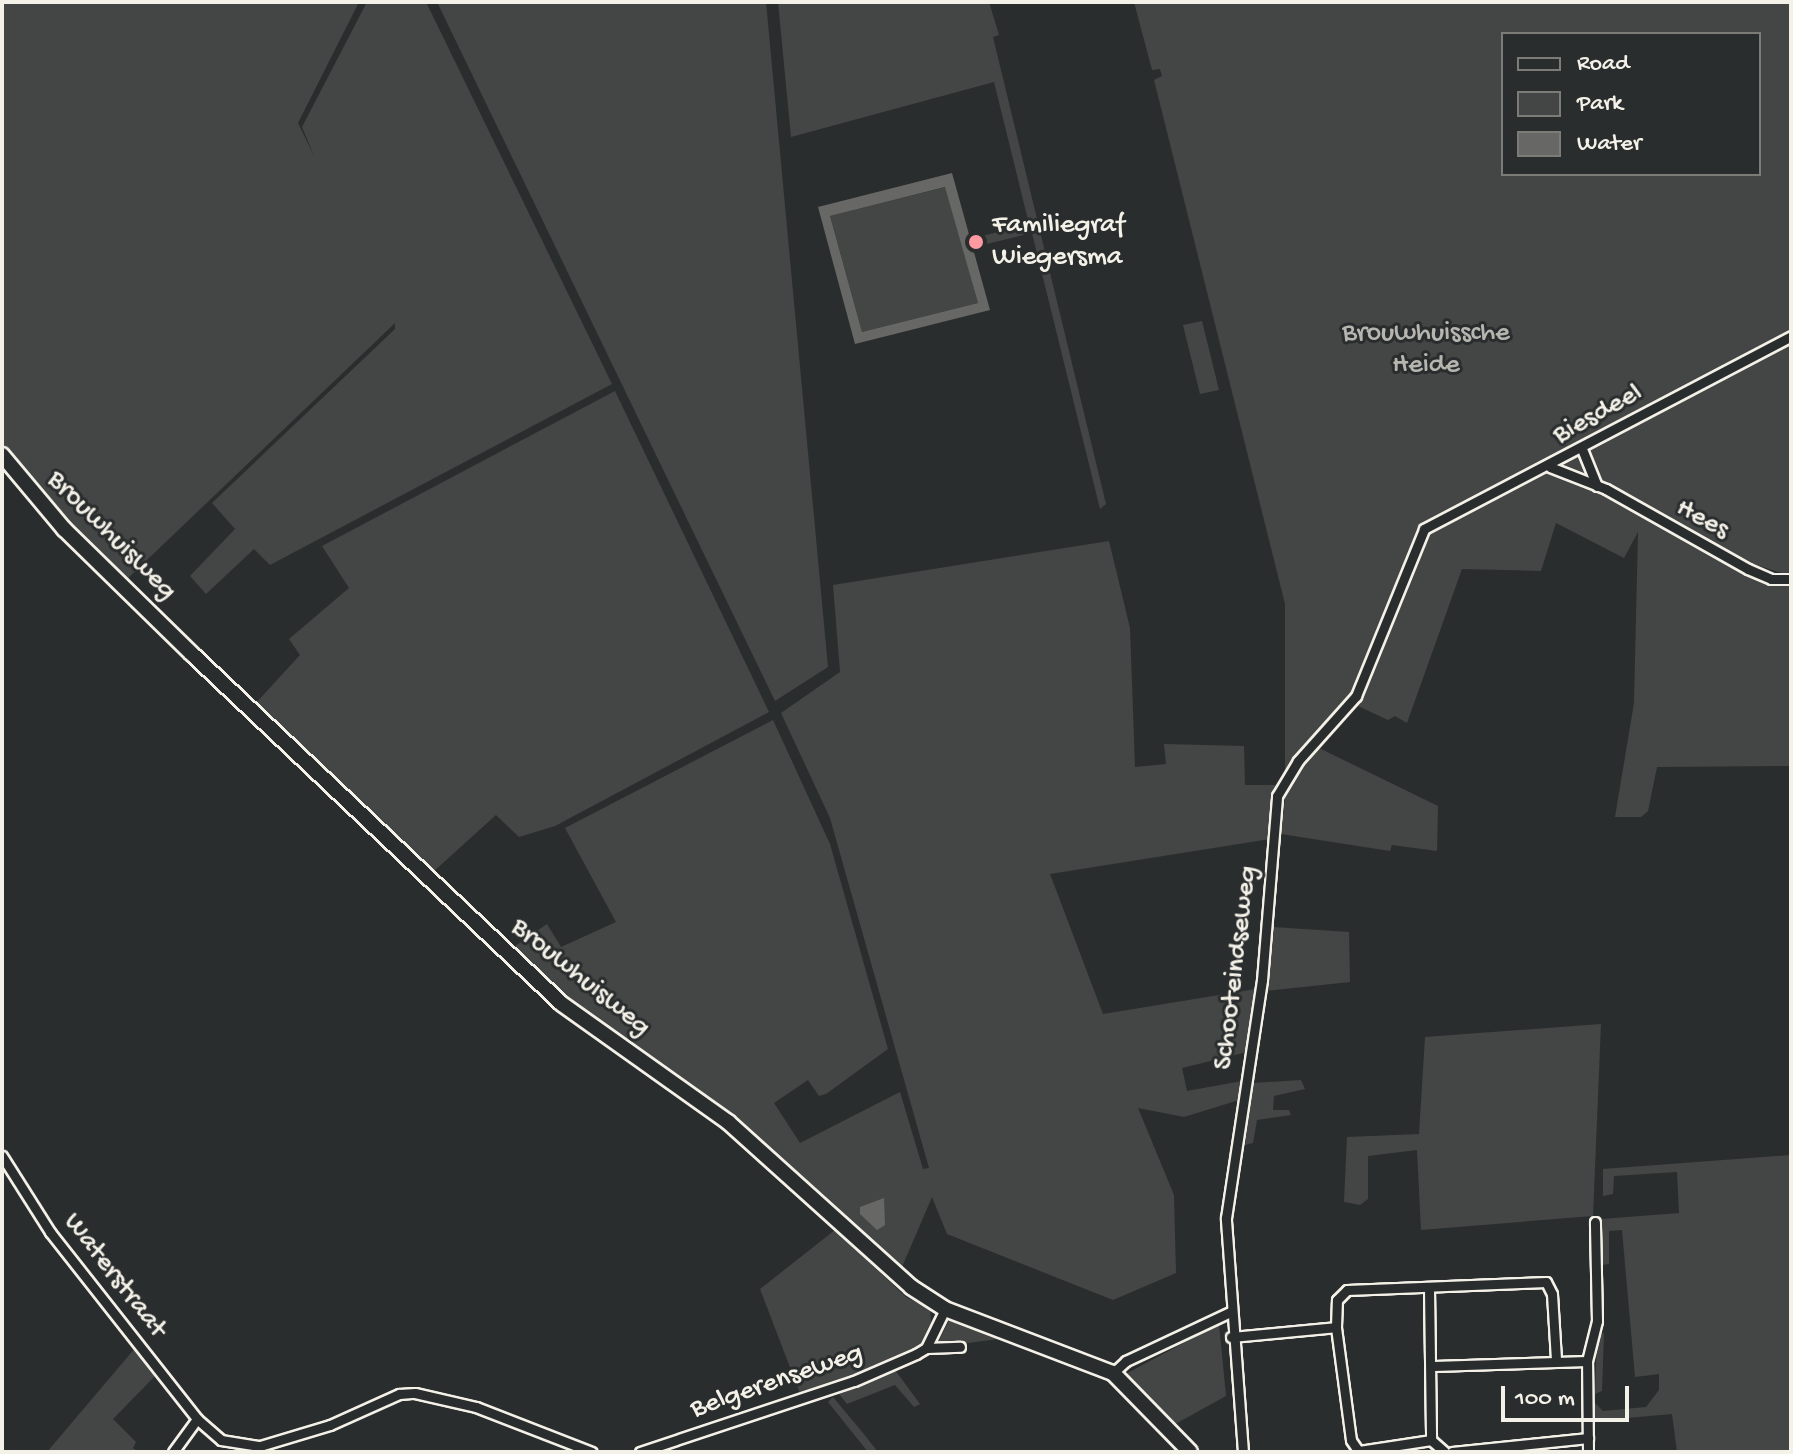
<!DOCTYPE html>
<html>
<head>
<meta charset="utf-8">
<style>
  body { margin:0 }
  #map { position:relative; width:1793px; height:1454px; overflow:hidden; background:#2a2d2e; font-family:"Gochi Hand",sans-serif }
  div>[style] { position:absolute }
  .green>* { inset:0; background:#444645 }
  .water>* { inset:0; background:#676866 }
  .roads { filter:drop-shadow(2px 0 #f4f1e8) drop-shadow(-2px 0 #f4f1e8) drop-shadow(0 2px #f4f1e8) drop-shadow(0 -2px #f4f1e8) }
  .street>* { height:9px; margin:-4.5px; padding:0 4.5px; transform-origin:4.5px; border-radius:4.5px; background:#2a2d2e }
  .secondary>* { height:14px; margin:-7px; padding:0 7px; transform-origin:7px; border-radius:7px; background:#2a2d2e }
  .dots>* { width:22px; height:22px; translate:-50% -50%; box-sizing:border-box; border:4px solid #2a2d2e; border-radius:50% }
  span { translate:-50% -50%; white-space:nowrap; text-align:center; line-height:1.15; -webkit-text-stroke:6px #2a2d2e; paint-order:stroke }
  .poi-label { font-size:28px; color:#f4f1e8 }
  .left { translate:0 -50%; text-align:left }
  .park-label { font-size:28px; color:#b6b5af }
  .street-label { font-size:28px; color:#f4f1e8 }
  .frame { position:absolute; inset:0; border:4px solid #f4f1e8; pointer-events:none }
  .legend { position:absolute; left:1501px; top:32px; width:260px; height:144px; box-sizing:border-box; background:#2a2d2e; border:2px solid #7b7b78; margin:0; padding:10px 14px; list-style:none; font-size:24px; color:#f4f1e8 }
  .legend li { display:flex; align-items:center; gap:16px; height:40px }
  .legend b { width:40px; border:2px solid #7b7b78 }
  .scale { position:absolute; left:1501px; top:1386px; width:128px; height:36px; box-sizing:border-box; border:4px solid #f4f1e8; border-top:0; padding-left:10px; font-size:24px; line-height:28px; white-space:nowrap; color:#f4f1e8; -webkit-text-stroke:6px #2a2d2e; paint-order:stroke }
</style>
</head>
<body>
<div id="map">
  <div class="green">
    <i style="clip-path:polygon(2px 2px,359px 2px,298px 123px,315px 158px,302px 127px,367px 2px,426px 2px,612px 384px,270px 565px,254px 549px,206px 594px,190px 576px,235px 529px,212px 503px,395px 329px,395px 323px,126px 580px,2px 460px)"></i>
    <i style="clip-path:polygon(437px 2px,766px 2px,828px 667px,775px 701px)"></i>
    <i style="clip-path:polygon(778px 2px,989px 2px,999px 35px,993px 37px,1106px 504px,1100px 509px,1032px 233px,974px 247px,971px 239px,1029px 224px,994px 82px,791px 137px)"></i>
    <i style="clip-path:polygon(evenodd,1134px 2px,1791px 2px,1791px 576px,1701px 547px,1791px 583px,1791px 766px,1657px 767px,1648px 811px,1641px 817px,1615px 817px,1634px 703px,1638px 532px,1624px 558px,1556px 523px,1541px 571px,1462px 569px,1407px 723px,1395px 716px,1388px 720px,1356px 705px,1420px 546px,1409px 550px,1355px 689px,1285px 773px,1285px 604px,1154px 80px,1162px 76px,1160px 69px,1152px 70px,1134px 2px,1503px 34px,1759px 34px,1759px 174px,1503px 174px,1503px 34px)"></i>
    <i style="clip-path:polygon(946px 187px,978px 303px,862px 332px,830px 216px)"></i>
    <i style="clip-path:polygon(1202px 321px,1219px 390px,1200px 394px,1183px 325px)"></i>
    <i style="clip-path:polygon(615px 391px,769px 712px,555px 826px,519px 837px,496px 815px,433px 872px,255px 704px,300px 655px,289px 639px,349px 588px,322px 546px)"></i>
    <i style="clip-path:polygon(1109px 541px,1130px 628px,1135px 767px,1166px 764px,1164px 744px,1244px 746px,1245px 785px,1275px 785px,1270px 839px,1050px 874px,1103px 1014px,1256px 989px,1247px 1052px,1182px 1068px,1187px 1091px,1242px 1081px,1239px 1100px,1184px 1117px,1138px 1108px,1174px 1195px,1176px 1273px,1113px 1300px,947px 1234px,932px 1197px,899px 1274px,727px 1113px,548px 984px,512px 948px,547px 924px,561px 947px,616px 922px,565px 828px,773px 720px,830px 844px,888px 1049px,826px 1094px,819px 1096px,808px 1080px,774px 1103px,800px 1143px,900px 1092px,923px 1169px,929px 1168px,830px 818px,781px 713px,840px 672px,833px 585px)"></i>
    <i style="clip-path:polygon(1319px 748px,1438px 806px,1437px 851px,1392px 845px,1390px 851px,1281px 834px,1286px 789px)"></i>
    <i style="clip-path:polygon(1273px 927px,1349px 932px,1350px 982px,1266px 991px)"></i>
    <i style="clip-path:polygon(1601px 1024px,1593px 1216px,1421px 1230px,1417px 1150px,1368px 1156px,1368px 1199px,1360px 1205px,1344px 1202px,1347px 1137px,1419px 1134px,1425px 1037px)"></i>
    <i style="clip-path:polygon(1301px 1080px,1305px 1089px,1274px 1096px,1273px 1110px,1289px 1110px,1291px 1115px,1257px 1120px,1253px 1143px,1245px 1145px,1252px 1083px)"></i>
    <i style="clip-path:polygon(1791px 1155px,1791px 1452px,1677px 1452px,1672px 1414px,1593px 1421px,1594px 1402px,1603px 1411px,1646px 1407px,1659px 1390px,1659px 1374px,1635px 1377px,1622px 1230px,1609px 1231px,1609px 1264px,1601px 1265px,1602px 1219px,1679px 1213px,1677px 1172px,1614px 1176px,1613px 1194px,1603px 1196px,1603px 1169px)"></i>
    <i style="clip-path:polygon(835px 1230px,906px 1297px,930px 1309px,931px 1322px,918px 1349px,801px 1396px,760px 1289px)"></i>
    <i style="clip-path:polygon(951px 1316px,1007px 1338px,936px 1347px)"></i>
    <i style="clip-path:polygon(1219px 1324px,1226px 1396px,1170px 1427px,1122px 1376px)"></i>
    <i style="clip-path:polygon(1604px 1333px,1602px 1391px,1595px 1394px,1597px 1336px)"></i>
    <i style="clip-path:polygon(136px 1347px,156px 1375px,113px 1419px,136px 1442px,133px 1448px,138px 1452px,47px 1452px)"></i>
    <i style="clip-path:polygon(895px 1370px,920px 1404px,914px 1407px,895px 1385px,847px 1404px,839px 1394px)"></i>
    <i style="clip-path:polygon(833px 1397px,863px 1433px,878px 1452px,868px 1452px,828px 1402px)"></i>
  </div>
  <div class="water">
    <i style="clip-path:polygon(evenodd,952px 173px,990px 310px,855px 344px,818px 207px,952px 173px,945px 187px,978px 303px,862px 332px,830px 216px,945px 187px)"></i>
    <i style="clip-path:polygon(884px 1198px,885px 1225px,877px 1230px,860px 1214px,860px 1207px)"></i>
  </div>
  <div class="roads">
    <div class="street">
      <i style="left:1582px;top:449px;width:40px;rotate:68deg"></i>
      <i style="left:1550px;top:467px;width:60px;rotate:21.4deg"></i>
      <i style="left:1606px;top:489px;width:163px;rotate:29.4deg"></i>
      <i style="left:1748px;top:569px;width:25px;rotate:23deg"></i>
      <i style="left:1771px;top:579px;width:20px"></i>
      <i style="left:2px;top:1156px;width:90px;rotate:57.7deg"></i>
      <i style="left:50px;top:1232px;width:238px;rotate:51.8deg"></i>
      <i style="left:197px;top:1419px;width:32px;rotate:41deg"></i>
      <i style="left:221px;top:1440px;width:39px;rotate:9deg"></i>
      <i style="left:260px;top:1446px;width:73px;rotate:-16.7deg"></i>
      <i style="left:330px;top:1425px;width:76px;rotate:-24.2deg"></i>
      <i style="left:399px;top:1394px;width:16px;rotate:-4deg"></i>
      <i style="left:415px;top:1393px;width:63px;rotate:12.9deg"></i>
      <i style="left:476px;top:1407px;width:124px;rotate:21.2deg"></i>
      <i style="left:1429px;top:1289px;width:151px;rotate:89.2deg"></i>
      <i style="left:1231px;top:1337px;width:105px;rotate:-5.4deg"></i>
      <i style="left:926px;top:1348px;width:34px;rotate:-2deg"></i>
      <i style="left:1434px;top:1366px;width:153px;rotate:-1.9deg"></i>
      <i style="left:1113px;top:1373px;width:18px;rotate:-43deg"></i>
      <i style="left:1126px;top:1361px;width:115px;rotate:-25.2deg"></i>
      <i style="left:1359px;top:1451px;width:73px;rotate:-8.7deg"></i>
      <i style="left:1431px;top:1440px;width:18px;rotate:41deg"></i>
      <i style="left:173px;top:1452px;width:41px;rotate:-54deg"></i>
      <i style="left:640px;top:1452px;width:225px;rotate:-18.4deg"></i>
      <i style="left:854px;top:1381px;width:68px;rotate:-23.5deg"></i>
      <i style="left:916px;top:1354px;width:12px;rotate:-31deg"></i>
      <i style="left:926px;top:1348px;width:43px;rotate:-64deg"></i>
      <i style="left:1243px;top:1452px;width:235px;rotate:-94.2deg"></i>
      <i style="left:1226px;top:1218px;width:241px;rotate:-81.4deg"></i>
      <i style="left:1262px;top:980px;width:185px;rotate:-85.3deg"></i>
      <i style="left:1277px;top:796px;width:41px;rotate:-59deg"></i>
      <i style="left:1298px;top:761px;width:87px;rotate:-48.3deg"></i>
      <i style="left:1356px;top:696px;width:180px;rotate:-67.8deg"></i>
      <i style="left:1424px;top:529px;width:415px;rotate:-27.7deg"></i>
      <i style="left:1359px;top:1452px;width:14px;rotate:-124deg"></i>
      <i style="left:1351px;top:1440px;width:114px;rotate:-97.6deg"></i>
      <i style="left:1336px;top:1327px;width:27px;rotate:-88deg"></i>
      <i style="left:1337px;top:1300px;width:14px;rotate:-45deg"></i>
      <i style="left:1347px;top:1290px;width:199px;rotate:-2.3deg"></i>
      <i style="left:1546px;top:1282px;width:13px;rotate:63deg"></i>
      <i style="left:1552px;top:1294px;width:66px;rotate:86.5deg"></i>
      <i style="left:1452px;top:1452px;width:137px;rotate:-5.9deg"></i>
      <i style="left:1588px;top:1452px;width:91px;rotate:-90.6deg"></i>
      <i style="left:1587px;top:1361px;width:41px;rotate:-76deg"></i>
      <i style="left:1597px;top:1321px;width:99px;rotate:-91.2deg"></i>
    </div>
    <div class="secondary">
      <i style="left:2px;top:455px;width:97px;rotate:50deg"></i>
      <i style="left:64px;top:529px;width:179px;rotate:44.3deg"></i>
      <i style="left:192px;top:654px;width:509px;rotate:43.41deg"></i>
      <i style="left:562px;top:1004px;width:204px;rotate:35.4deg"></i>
      <i style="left:728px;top:1122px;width:246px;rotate:42deg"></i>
      <i style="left:911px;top:1287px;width:40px;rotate:32.9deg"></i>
      <i style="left:945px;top:1309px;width:180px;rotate:20.9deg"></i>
      <i style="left:1113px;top:1373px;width:110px;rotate:45.7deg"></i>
    </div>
  </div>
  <div class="dots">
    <i style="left:976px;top:242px;background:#ff9aa2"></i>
  </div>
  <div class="poi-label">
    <span class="left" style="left:992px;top:242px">Familiegraf<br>Wiegersma</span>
  </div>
  <div class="park-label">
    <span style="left:1426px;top:350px">Brouwhuissche<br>Heide</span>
  </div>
  <div class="street-label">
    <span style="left:1598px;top:415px;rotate:-29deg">Biesdeel</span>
    <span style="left:1702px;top:520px;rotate:28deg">Hees</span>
    <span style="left:111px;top:536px;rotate:45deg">Brouwhuisweg</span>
    <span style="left:1237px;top:968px;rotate:-83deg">Schooteindseweg</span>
    <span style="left:580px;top:978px;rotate:39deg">Brouwhuisweg</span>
    <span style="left:114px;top:1276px;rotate:52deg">Waterstraat</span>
    <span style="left:777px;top:1382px;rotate:-19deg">Belgerenseweg</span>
  </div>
  <div class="frame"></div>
  <ul class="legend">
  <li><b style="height:10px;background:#2a2d2e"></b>Road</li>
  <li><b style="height:22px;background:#444645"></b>Park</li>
  <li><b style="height:22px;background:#676866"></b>Water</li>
  </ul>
  <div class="scale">100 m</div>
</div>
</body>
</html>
